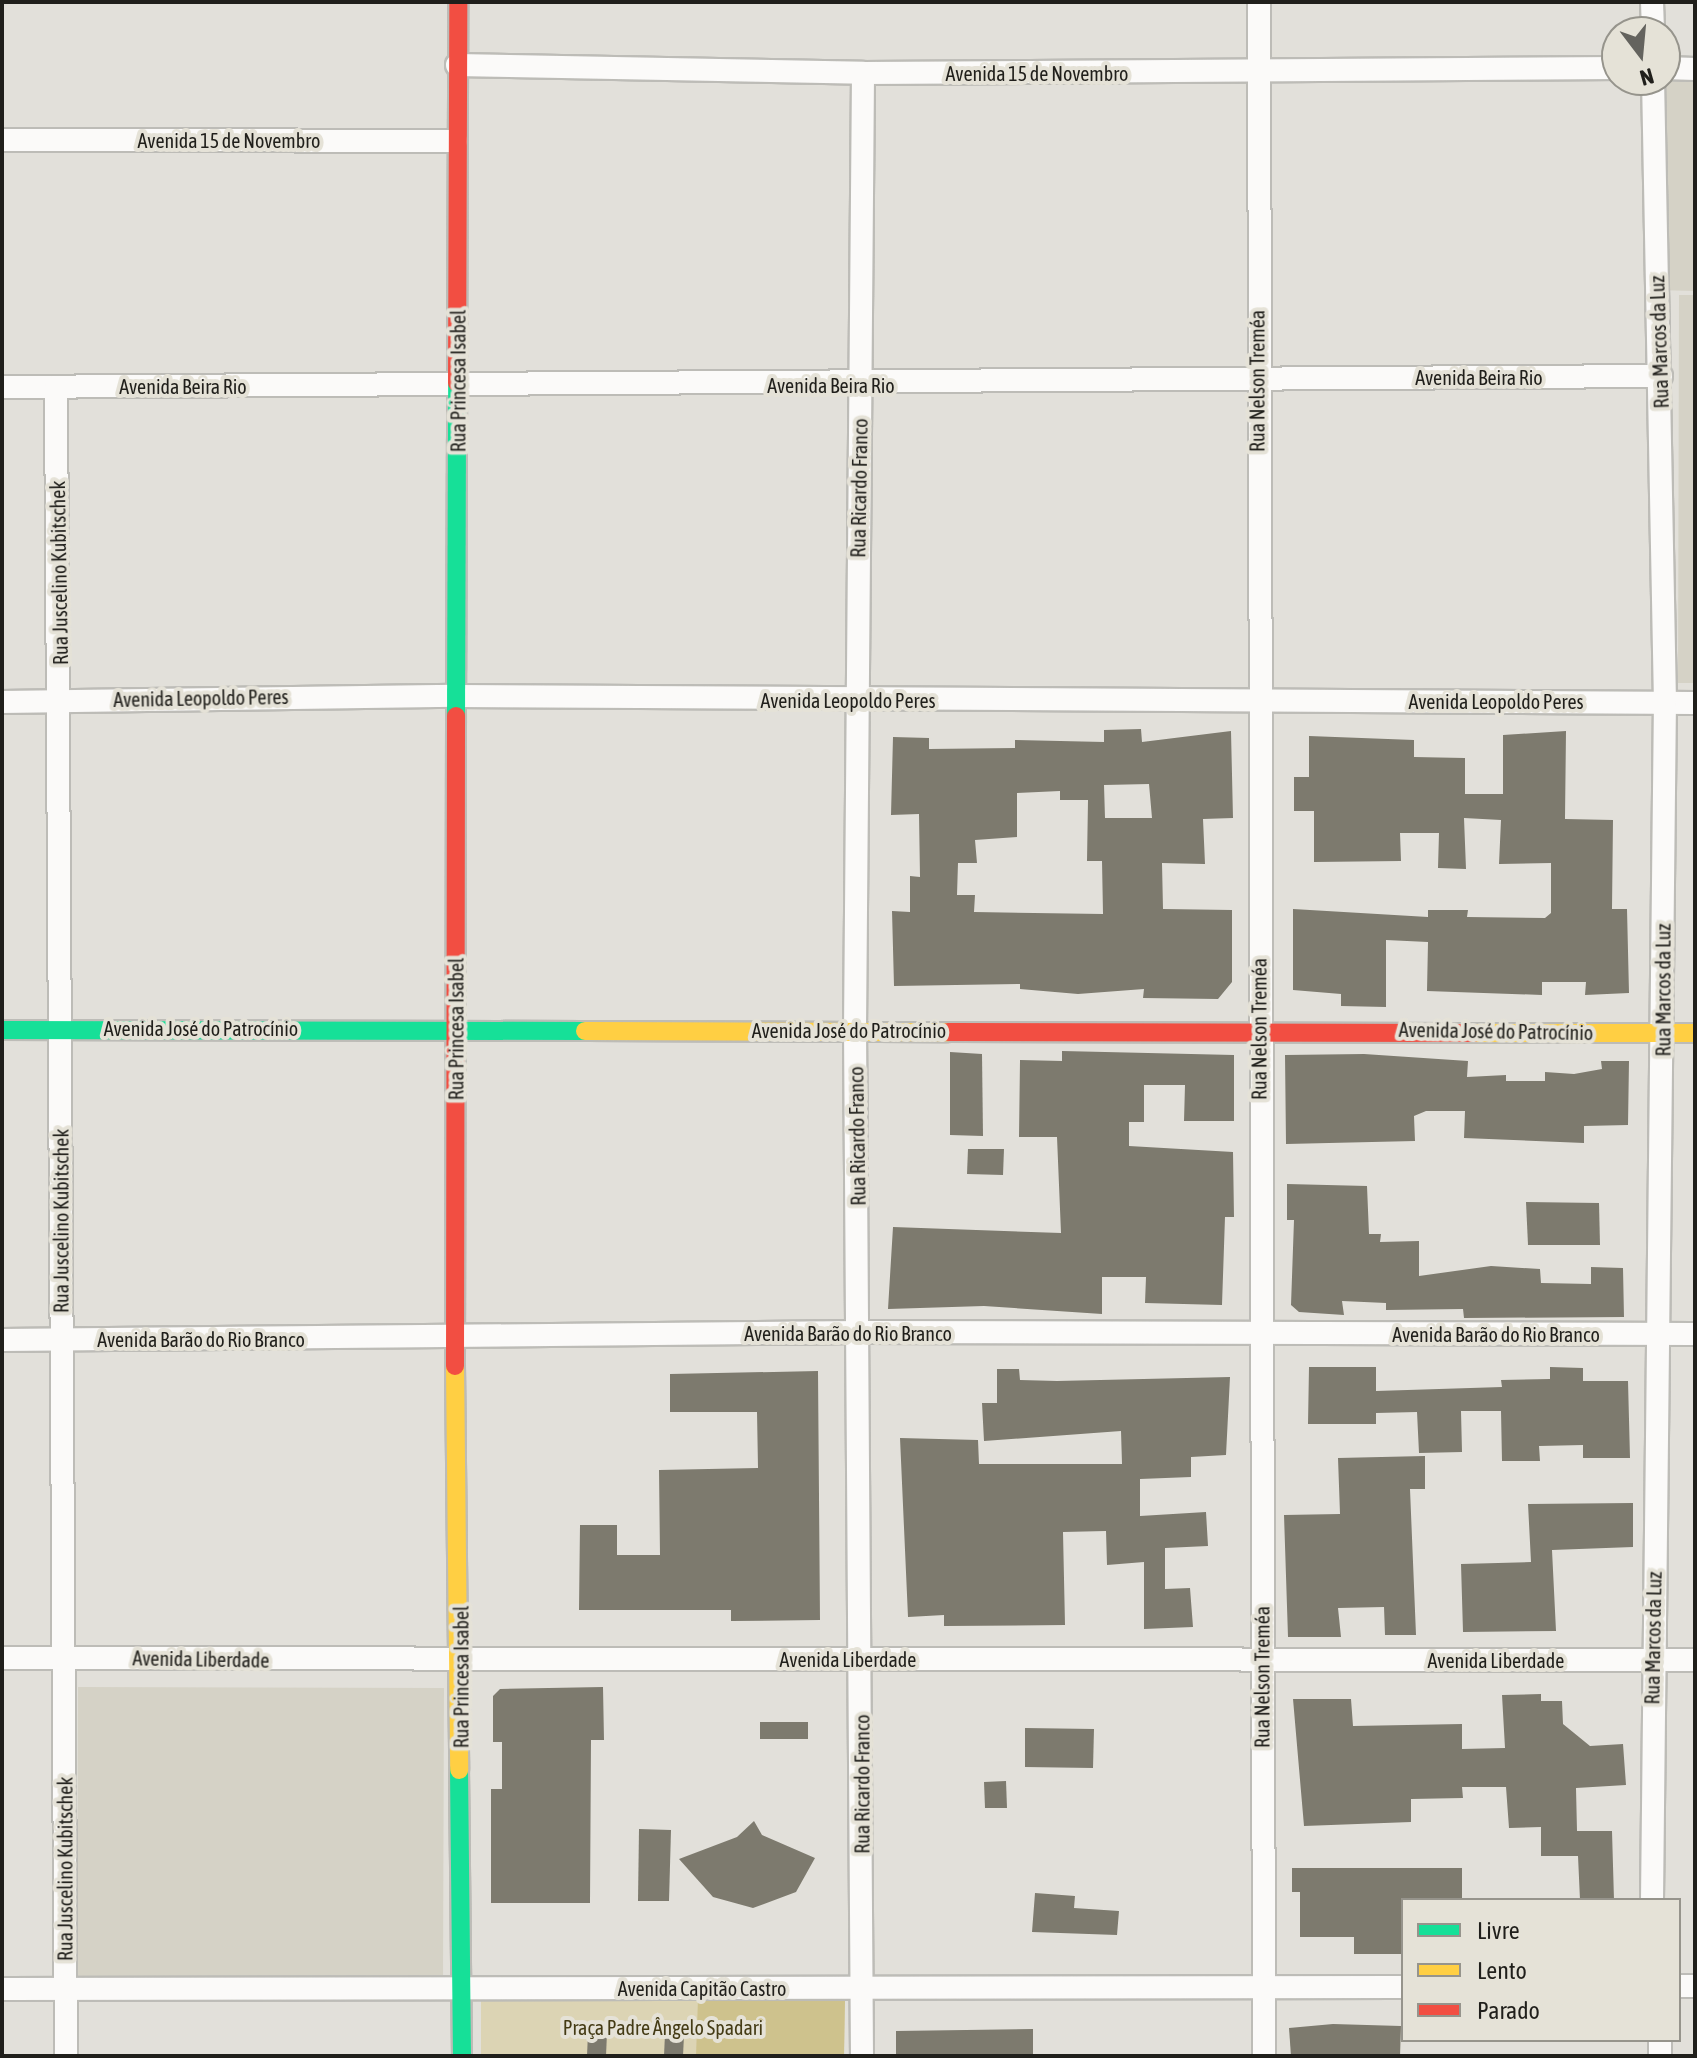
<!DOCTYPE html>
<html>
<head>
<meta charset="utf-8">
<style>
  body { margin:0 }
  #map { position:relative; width:1697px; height:2058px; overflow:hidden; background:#e2e0da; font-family:"Asap Condensed",sans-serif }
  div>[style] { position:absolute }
  .built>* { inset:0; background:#d5d2c6 }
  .green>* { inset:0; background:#dcd4b4 }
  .forest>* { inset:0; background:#cec28d }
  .building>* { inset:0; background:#7d7a6e }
  .roads { filter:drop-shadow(2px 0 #bdbcb7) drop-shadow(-2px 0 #bdbcb7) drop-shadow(0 2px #bdbcb7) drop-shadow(0 -2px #bdbcb7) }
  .street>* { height:22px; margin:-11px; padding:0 11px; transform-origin:11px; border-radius:11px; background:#fbfaf9 }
  .fast>* { height:18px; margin:-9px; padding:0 9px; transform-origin:9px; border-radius:9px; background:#16e098 }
  .slow>* { height:18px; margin:-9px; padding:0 9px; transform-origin:9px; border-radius:9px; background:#ffcf43 }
  .jam>* { height:18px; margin:-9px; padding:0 9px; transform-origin:9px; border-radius:9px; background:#f24e42 }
  span { translate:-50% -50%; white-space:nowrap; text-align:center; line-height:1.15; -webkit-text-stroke:8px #e5e2d7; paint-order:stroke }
  .street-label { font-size:20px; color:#201f1b }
  .park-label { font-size:20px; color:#443b15 }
  .frame { position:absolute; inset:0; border:4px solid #201f1b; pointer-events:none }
  .legend { position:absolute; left:1401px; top:1898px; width:280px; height:144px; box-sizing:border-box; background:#e5e2d7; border:2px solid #96948c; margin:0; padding:10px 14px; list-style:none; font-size:24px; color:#201f1b }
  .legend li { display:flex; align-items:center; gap:16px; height:40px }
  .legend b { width:40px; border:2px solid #96948c }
  .north { position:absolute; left:1601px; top:16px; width:80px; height:80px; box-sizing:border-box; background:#e5e2d7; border:2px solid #96948c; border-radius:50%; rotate:164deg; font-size:22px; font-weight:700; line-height:32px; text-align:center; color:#201f1b }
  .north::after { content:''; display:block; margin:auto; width:28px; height:36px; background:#64635e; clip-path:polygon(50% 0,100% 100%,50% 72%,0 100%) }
</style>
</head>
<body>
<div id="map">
  <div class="built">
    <i style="clip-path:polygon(1665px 68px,1695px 69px,1695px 291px,1656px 290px,1653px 80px,1665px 80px)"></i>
    <i style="clip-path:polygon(1679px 295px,1695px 295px,1695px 683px,1678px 683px)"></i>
    <i style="clip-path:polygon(78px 1687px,444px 1688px,443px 1985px,77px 1985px)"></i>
  </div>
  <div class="green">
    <i style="clip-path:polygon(481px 1999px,845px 1999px,844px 2056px,481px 2056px)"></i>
  </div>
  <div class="forest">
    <i style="clip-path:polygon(698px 1999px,845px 1999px,844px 2056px,696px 2056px)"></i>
  </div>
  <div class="building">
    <i style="clip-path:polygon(evenodd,1141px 729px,1142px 742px,1231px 731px,1233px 818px,1203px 819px,1205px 864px,1162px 863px,1163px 909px,1232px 910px,1232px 982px,1218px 999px,1143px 998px,1144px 989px,1078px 994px,1020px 989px,1020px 984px,894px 986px,892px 911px,910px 912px,910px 876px,920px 877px,919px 814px,891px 815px,893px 737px,929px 738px,929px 749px,1015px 748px,1015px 740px,1104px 742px,1104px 730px,1141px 729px,1149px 784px,1152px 818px,1105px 818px,1104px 785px,1149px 784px,1141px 729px,1060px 791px,1060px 800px,1088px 800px,1087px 861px,1102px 861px,1103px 914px,974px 912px,975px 895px,957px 895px,958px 863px,977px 863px,975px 840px,1017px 837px,1017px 793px,1060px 791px)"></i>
    <i style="clip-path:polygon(1566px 731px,1565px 819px,1613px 820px,1612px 909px,1627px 909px,1629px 993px,1585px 995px,1586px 982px,1542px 982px,1542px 995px,1427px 991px,1428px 942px,1386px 940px,1386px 1007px,1341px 1006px,1341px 994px,1293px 990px,1293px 909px,1428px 917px,1428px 910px,1468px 910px,1467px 917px,1545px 918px,1551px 913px,1551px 863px,1499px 864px,1501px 820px,1464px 818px,1466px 869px,1438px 868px,1439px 833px,1400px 833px,1401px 861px,1314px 862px,1314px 811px,1294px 811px,1294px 777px,1309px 777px,1309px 736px,1414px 740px,1414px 757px,1465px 758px,1465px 794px,1503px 794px,1503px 735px)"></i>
    <i style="clip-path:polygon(1062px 1051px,1234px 1055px,1234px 1121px,1184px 1121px,1185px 1085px,1144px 1085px,1144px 1122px,1129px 1122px,1129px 1146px,1233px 1152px,1234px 1217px,1225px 1217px,1222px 1305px,1145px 1303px,1146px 1277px,1102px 1277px,1102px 1314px,984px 1306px,888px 1309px,893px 1227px,1061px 1233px,1057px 1137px,1019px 1137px,1020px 1060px,1062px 1061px)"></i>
    <i style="clip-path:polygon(950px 1052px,982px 1054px,983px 1136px,950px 1135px)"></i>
    <i style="clip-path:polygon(1364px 1054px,1468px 1061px,1467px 1077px,1506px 1075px,1506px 1081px,1545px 1081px,1545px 1072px,1574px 1074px,1602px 1069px,1601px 1061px,1629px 1061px,1628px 1125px,1584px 1126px,1584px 1143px,1464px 1138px,1465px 1111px,1426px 1111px,1414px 1116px,1415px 1141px,1286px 1144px,1285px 1055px)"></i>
    <i style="clip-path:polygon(968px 1149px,1004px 1149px,1003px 1175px,967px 1174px)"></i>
    <i style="clip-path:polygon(1287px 1184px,1367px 1186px,1369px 1234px,1381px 1234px,1380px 1242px,1419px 1241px,1419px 1276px,1491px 1266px,1540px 1269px,1541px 1283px,1591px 1284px,1591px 1267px,1623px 1268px,1624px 1317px,1464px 1318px,1463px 1309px,1386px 1310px,1386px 1303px,1342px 1301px,1344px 1315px,1299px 1312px,1291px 1305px,1294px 1220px,1287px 1220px)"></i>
    <i style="clip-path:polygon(1526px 1202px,1599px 1203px,1600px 1245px,1528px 1245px)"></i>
    <i style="clip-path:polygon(1309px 1367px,1376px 1367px,1376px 1391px,1502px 1387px,1501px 1380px,1550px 1379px,1550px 1367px,1583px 1368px,1583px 1381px,1628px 1381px,1630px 1458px,1583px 1458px,1583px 1445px,1539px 1446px,1540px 1461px,1502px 1461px,1501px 1411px,1461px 1411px,1462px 1452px,1419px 1453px,1417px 1412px,1376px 1413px,1376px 1424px,1308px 1424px)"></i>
    <i style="clip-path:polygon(997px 1369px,1019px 1369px,1020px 1380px,1057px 1381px,1230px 1377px,1226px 1455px,1191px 1457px,1191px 1477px,1140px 1479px,1140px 1516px,1206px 1512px,1208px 1546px,1165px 1548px,1165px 1589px,1190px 1588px,1193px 1627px,1144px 1629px,1144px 1562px,1107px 1565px,1106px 1531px,1063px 1532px,1065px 1625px,944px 1626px,944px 1615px,908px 1617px,900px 1438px,978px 1440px,979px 1464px,1122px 1464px,1121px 1431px,984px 1441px,982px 1403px,997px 1403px)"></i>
    <i style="clip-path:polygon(818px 1371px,820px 1620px,731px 1621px,731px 1610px,579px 1610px,580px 1525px,617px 1525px,617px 1555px,660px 1555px,659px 1470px,758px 1468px,757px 1412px,670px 1412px,670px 1374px)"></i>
    <i style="clip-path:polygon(1425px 1456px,1425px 1489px,1410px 1489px,1416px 1635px,1385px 1635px,1384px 1607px,1338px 1608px,1341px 1637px,1288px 1637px,1284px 1515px,1340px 1514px,1338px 1458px)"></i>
    <i style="clip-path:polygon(1633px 1503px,1633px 1547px,1552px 1550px,1556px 1631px,1463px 1632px,1461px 1564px,1531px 1562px,1528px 1504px)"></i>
    <i style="clip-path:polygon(603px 1687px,604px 1740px,591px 1740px,590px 1903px,491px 1903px,491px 1789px,502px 1789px,502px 1742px,493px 1742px,493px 1696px,500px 1689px)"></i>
    <i style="clip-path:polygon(1541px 1694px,1541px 1701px,1562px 1701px,1563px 1724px,1590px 1746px,1623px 1744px,1626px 1785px,1576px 1788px,1577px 1831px,1612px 1831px,1614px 1900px,1580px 1900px,1578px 1856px,1541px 1856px,1541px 1827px,1509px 1828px,1506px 1787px,1462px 1787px,1463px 1798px,1411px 1799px,1411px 1822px,1304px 1826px,1293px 1699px,1351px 1699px,1353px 1726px,1462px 1724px,1462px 1749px,1505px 1748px,1502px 1695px)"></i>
    <i style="clip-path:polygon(760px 1722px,808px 1722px,808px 1739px,760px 1739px)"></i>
    <i style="clip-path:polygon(1025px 1728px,1094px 1729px,1093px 1768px,1025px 1767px)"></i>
    <i style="clip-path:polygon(1006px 1781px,1007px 1808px,985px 1808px,984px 1782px)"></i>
    <i style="clip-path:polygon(754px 1821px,762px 1835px,815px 1858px,796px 1892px,753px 1908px,713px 1897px,679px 1859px,737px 1837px)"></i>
    <i style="clip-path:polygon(639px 1829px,671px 1830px,669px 1901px,638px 1901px)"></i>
    <i style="clip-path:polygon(1292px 1868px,1462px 1868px,1462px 1900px,1403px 1900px,1403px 1954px,1354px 1954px,1354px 1937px,1300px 1937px,1300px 1892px,1292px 1892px)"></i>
    <i style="clip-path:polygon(1035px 1893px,1075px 1896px,1074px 1908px,1119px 1911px,1117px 1935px,1032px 1932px)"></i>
    <i style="clip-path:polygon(1333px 2024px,1401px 2026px,1400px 2056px,1291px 2056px,1289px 2028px)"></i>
    <i style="clip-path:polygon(1033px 2029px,1033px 2056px,896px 2056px,896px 2031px)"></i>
    <i style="clip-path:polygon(588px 2033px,607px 2033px,606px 2056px,587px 2056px)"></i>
    <i style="clip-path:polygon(665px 2034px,684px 2035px,683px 2056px,664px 2056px)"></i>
  </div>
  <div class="roads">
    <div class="street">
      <i style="left:1259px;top:2px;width:2054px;rotate:89.86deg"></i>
      <i style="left:1652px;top:2px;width:30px;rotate:88deg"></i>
      <i style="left:457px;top:65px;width:406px;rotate:1.1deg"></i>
      <i style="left:863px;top:73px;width:754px;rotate:-0.38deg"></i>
      <i style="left:1665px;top:68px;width:30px;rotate:2deg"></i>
      <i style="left:2px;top:140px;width:454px;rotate:0.1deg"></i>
      <i style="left:2px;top:387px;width:1659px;rotate:-0.38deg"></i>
      <i style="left:56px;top:387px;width:1669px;rotate:89.66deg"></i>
      <i style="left:2px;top:702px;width:454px;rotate:-0.8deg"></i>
      <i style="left:456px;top:696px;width:1239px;rotate:0.32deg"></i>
      <i style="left:2px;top:1340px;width:857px;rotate:-0.53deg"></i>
      <i style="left:859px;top:1332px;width:836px;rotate:0.14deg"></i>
      <i style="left:2px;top:1658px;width:1693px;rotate:0.07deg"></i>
      <i style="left:1652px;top:1900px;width:1197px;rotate:-89.38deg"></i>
      <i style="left:1665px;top:703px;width:623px;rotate:-91.1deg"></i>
      <i style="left:1679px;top:1986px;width:16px"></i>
      <i style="left:2px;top:1989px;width:1401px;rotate:-0.08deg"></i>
      <i style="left:1660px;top:2040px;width:16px;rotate:90deg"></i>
      <i style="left:862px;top:2056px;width:1026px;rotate:-90.39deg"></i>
      <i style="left:855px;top:1030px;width:957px;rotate:-89.52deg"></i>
    </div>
    <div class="fast">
      <i style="left:456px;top:716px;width:333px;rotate:-89.8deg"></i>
      <i style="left:2px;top:1030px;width:583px;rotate:0.1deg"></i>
      <i style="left:459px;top:1770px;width:286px;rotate:89.4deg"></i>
    </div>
    <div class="slow">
      <i style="left:585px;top:1031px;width:363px;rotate:0.2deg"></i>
      <i style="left:1473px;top:1033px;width:222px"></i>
      <i style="left:455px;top:1366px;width:404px;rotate:89.4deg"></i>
    </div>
    <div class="jam">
      <i style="left:457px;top:383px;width:381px;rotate:-89.8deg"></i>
      <i style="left:948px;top:1032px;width:525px;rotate:0.11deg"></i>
      <i style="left:455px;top:1366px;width:650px;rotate:-89.91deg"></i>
    </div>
  </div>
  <div class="street-label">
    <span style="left:1037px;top:73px">Avenida 15 de Novembro</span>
    <span style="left:229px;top:140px">Avenida 15 de Novembro</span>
    <span style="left:1659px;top:342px;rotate:-92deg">Rua Marcos da Luz</span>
    <span style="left:1479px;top:377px">Avenida Beira Rio</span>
    <span style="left:458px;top:381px;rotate:-90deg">Rua Princesa Isabel</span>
    <span style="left:1257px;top:381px;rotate:-90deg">Rua Nelson Treméa</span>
    <span style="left:831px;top:385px">Avenida Beira Rio</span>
    <span style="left:183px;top:386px">Avenida Beira Rio</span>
    <span style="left:859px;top:488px;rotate:-89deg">Rua Ricardo Franco</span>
    <span style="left:59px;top:573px;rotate:-91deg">Rua Juscelino Kubitschek</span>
    <span style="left:201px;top:698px;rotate:-1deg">Avenida Leopoldo Peres</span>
    <span style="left:848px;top:700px">Avenida Leopoldo Peres</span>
    <span style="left:1496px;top:701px">Avenida Leopoldo Peres</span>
    <span style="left:1663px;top:990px;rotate:-90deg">Rua Marcos da Luz</span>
    <span style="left:201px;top:1028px">Avenida José do Patrocínio</span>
    <span style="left:456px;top:1029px;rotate:-90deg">Rua Princesa Isabel</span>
    <span style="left:1259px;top:1029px;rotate:-90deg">Rua Nelson Treméa</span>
    <span style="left:849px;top:1030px">Avenida José do Patrocínio</span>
    <span style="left:1496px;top:1031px;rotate:1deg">Avenida José do Patrocínio</span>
    <span style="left:857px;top:1136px;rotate:-91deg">Rua Ricardo Franco</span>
    <span style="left:61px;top:1221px;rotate:-90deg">Rua Juscelino Kubitschek</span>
    <span style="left:848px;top:1333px">Avenida Barão do Rio Branco</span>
    <span style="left:1496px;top:1334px">Avenida Barão do Rio Branco</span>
    <span style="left:201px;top:1339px">Avenida Barão do Rio Branco</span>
    <span style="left:1653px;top:1638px;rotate:-89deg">Rua Marcos da Luz</span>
    <span style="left:201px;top:1659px;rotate:1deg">Avenida Liberdade</span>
    <span style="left:848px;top:1659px">Avenida Liberdade</span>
    <span style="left:1496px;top:1660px">Avenida Liberdade</span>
    <span style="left:461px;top:1677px;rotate:-90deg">Rua Princesa Isabel</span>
    <span style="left:1262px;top:1677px;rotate:-90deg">Rua Nelson Treméa</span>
    <span style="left:862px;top:1784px;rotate:-90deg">Rua Ricardo Franco</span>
    <span style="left:65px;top:1869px;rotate:-90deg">Rua Juscelino Kubitschek</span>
    <span style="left:702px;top:1988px">Avenida Capitão Castro</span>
  </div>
  <div class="park-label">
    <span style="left:663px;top:2027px">Praça Padre Ângelo Spadari</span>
  </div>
  <div class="frame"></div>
  <ul class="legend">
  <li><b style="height:10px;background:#16e098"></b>Livre</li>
  <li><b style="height:10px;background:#ffcf43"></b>Lento</li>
  <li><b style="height:10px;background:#f24e42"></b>Parado</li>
  </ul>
  <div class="north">N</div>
</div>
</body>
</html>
